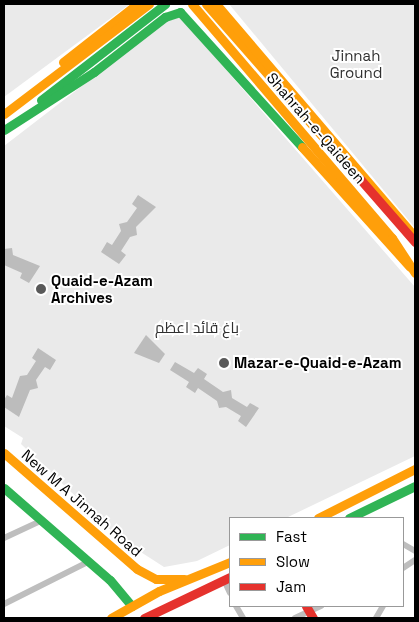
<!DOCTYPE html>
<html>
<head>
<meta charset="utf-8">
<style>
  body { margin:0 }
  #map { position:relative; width:419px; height:622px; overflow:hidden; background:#fff; font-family:"Space Grotesk",Cairo,sans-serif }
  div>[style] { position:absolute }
  .green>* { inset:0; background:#eaeaea }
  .water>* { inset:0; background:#bcbcbc }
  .street>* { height:6px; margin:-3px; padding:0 3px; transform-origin:3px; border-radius:3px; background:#bebebe }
  .fast>* { height:9px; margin:-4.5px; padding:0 4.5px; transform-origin:4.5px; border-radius:4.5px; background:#30b455 }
  .slow>* { height:9px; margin:-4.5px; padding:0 4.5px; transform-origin:4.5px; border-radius:4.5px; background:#ff9f0a }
  .jam>* { height:9px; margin:-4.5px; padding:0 4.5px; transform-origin:4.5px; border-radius:4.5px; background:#e5322d }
  .dots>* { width:14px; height:14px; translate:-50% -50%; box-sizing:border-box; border:2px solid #fff; border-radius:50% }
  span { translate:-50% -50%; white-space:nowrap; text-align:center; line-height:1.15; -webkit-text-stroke:4px #fff; paint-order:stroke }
  .park-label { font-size:15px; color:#303030 }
  .street-label { font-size:15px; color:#000 }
  .poi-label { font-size:15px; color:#000; font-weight:700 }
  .left { translate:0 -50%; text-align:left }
  .frame { position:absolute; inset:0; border:5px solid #000; pointer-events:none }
  .legend { position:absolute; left:229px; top:517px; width:175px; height:90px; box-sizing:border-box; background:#fff; border:1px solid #999; margin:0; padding:6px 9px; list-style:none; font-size:15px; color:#000 }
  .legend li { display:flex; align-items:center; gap:10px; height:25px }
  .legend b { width:25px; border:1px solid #999 }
</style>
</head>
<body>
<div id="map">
  <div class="green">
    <i style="clip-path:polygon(4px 4px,130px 4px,4px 97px)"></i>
    <i style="clip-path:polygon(229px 4px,415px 4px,415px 228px)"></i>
    <i style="clip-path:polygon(180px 17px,415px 287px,415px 456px,286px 518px,230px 518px,230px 545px,197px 561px,164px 567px,119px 538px,21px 444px,23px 438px,4px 426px,4px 146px,165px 22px)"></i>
  </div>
  <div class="water">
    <i style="clip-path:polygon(138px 195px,156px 207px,136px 227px,137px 235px,130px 237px,121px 251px,126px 255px,119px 264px,101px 252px,107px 242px,112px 245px,121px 231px,119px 224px,127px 222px,137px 208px,132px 204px)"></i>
    <i style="clip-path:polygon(12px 248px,13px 255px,40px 266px,29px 283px,20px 278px,22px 273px,4px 265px,4px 249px)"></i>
    <i style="clip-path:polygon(146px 335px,165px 354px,159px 363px,134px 353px)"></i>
    <i style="clip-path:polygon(38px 348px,56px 360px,50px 370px,45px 367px,36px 380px,38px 388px,30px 390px,19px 417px,4px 407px,4px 400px,7px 395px,12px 398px,20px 376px,27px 375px,36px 361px,32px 358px)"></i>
    <i style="clip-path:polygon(175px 362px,194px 373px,198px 368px,207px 374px,204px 379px,223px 392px,231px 390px,232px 398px,247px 407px,250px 403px,259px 408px,246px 427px,238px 421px,241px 416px,226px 407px,219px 408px,217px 401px,198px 388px,195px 393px,186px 387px,189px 382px,170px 370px)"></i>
  </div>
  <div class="street">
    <i style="left:4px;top:538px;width:40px;rotate:-25deg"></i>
    <i style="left:403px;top:544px;width:14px;rotate:30deg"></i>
    <i style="left:403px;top:568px;width:14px;rotate:-34deg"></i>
    <i style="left:224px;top:580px;width:14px;rotate:65deg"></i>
    <i style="left:4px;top:604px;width:94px;rotate:-26.6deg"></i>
    <i style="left:236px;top:606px;width:14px;rotate:60deg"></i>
    <i style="left:295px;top:618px;width:29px;rotate:-25deg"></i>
    <i style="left:376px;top:618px;width:14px;rotate:-60deg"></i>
  </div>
  <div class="fast">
    <i style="left:41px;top:100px;width:157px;rotate:-37.7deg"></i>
    <i style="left:4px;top:130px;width:107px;rotate:-32.8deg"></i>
    <i style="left:94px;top:72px;width:90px;rotate:-37.8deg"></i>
    <i style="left:165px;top:17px;width:16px;rotate:-18deg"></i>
    <i style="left:180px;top:12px;width:182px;rotate:47.9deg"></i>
    <i style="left:4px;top:488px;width:140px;rotate:41deg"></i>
    <i style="left:110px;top:580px;width:34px;rotate:50deg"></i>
    <i style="left:349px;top:518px;width:73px;rotate:-25.9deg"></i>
  </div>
  <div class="slow">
    <i style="left:192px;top:4px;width:308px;rotate:49.5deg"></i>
    <i style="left:392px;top:238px;width:42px;rotate:56.7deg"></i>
    <i style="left:206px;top:4px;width:233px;rotate:48.7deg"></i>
    <i style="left:216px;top:4px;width:306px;rotate:49.5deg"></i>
    <i style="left:63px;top:62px;width:94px;rotate:-38.1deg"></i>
    <i style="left:4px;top:114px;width:182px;rotate:-37.2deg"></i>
    <i style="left:302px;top:147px;width:161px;rotate:48deg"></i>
    <i style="left:4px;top:453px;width:176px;rotate:41.1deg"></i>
    <i style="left:137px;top:569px;width:21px;rotate:28deg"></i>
    <i style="left:156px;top:579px;width:28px"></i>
    <i style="left:318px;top:518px;width:109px;rotate:-26.8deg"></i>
    <i style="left:111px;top:618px;width:55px;rotate:-29.4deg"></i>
    <i style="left:159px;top:591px;width:77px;rotate:-22.2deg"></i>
  </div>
  <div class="jam">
    <i style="left:360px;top:179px;width:84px;rotate:48.9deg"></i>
    <i style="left:306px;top:606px;width:14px;rotate:60deg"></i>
    <i style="left:144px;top:618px;width:95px;rotate:-25.5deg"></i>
  </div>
  <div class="dots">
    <i style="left:41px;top:289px;background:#595959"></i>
    <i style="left:224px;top:363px;background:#595959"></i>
  </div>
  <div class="park-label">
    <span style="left:356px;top:64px">Jinnah<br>Ground</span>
    <span style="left:197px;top:328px">باغ قائد اعظم</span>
  </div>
  <div class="street-label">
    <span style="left:316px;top:128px;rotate:49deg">Shahrah-e-Qaideen</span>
    <span style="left:82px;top:503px;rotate:41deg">New M A Jinnah Road</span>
  </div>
  <div class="poi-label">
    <span class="left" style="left:51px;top:289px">Quaid-e-Azam<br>Archives</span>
    <span class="left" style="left:234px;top:363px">Mazar-e-Quaid-e-Azam</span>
  </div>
  <div class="frame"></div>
  <ul class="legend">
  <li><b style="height:6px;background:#30b455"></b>Fast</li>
  <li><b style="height:6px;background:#ff9f0a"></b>Slow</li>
  <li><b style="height:6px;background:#e5322d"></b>Jam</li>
  </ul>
</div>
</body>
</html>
